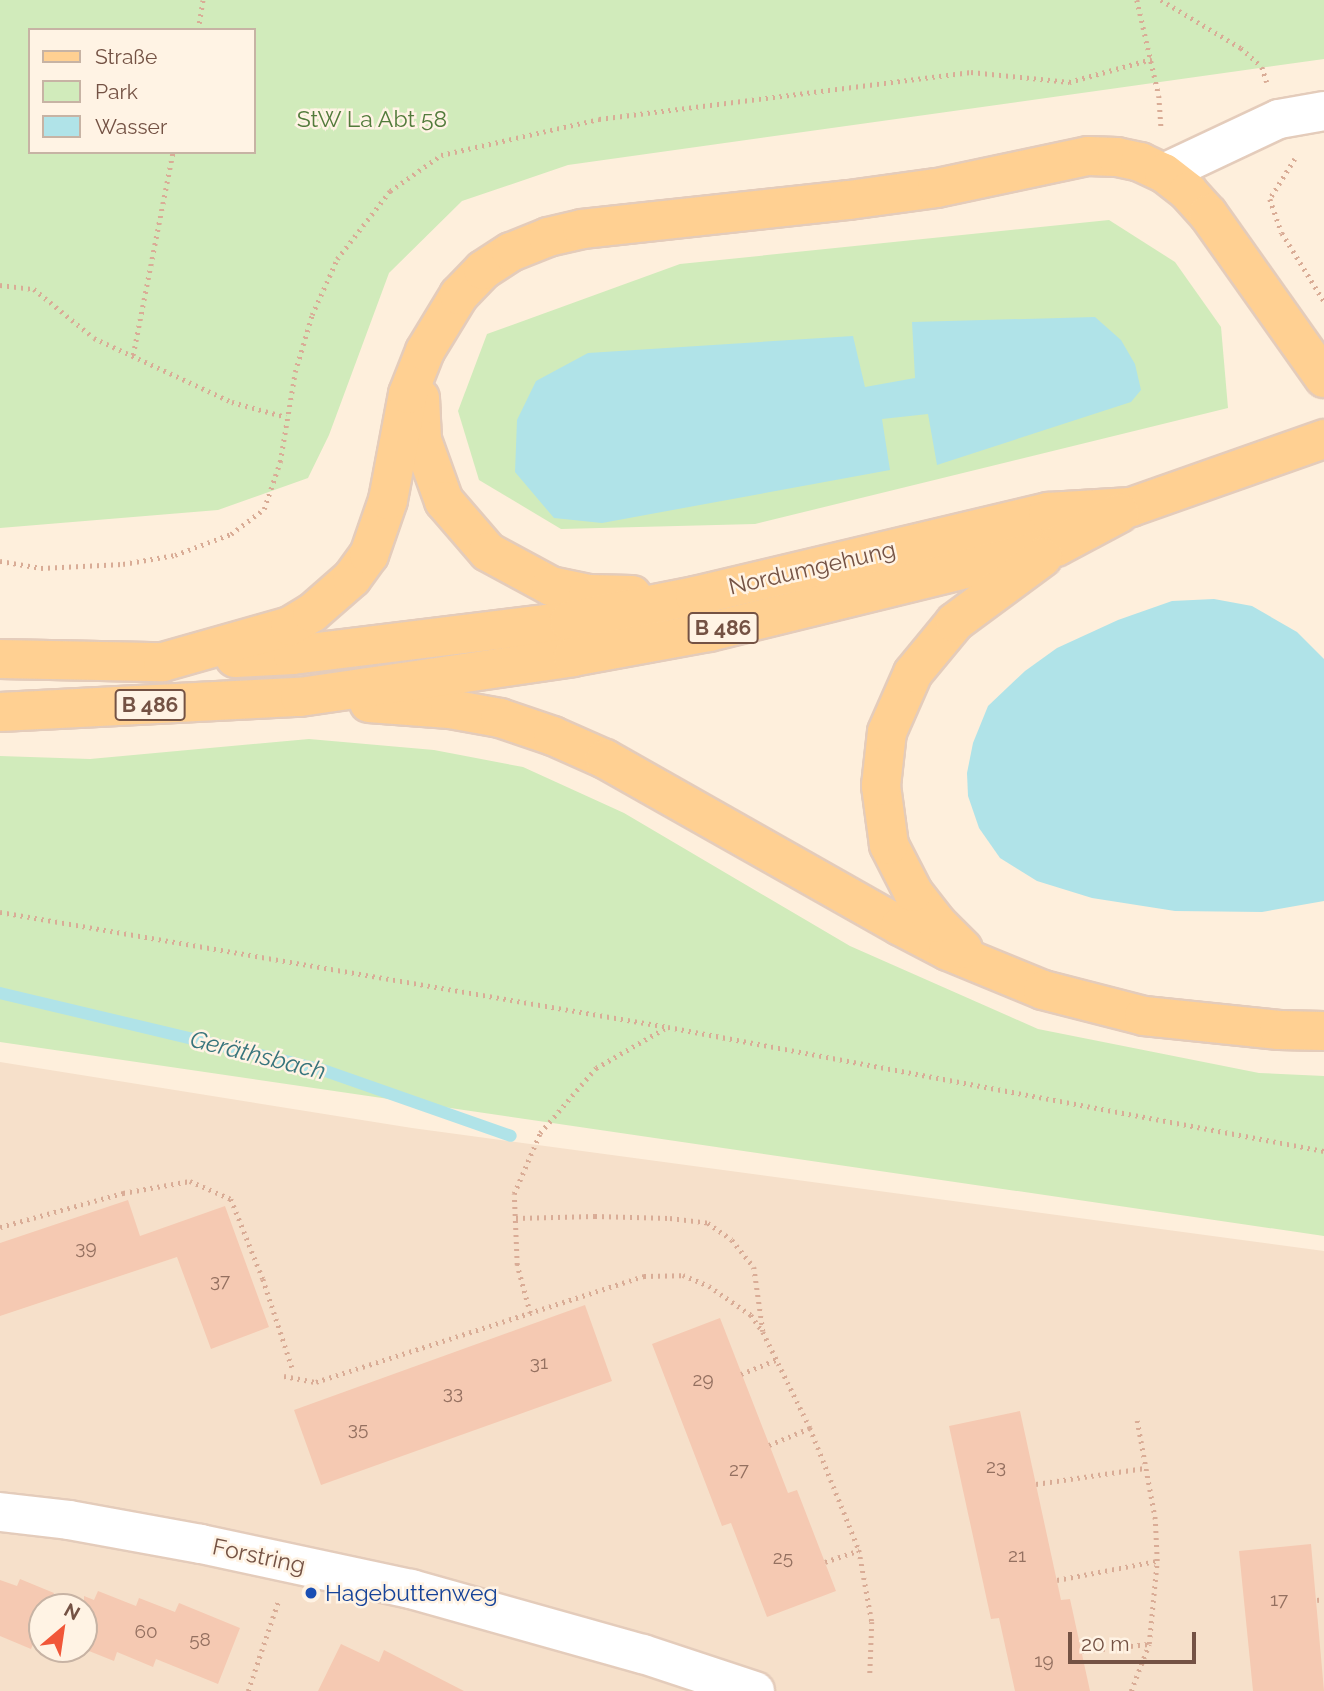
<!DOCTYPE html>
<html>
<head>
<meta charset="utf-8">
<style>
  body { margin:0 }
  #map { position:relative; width:1324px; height:1691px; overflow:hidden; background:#feefdc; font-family:Raleway,sans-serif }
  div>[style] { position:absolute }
  .residential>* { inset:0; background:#f6e0ca }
  .green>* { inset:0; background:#d1ebbb }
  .water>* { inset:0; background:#b0e3e8 }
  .stream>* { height:12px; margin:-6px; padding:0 6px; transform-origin:6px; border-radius:6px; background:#b0e3e8 }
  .building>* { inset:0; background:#f5c9b2 }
  .path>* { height:4.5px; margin-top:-2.25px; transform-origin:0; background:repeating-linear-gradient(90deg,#d9ac96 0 2px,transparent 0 7px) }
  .roads { filter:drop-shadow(2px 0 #e4ccbb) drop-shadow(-2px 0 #e4ccbb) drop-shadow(0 2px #e4ccbb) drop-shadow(0 -2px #e4ccbb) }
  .minor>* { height:38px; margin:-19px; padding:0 19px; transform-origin:19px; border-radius:19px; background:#fff }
  .major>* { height:38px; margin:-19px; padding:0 19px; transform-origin:19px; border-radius:19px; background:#ffd092 }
  .dots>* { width:19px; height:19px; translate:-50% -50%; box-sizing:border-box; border:4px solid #fff3e4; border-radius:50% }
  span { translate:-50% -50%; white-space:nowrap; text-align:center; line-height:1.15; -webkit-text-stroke:5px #fff3e4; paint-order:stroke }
  .number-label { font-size:19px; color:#947060 }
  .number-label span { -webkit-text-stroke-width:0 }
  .shield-label span { padding:2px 5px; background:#fff3e4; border:2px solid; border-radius:5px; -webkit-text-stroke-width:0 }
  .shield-label { font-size:21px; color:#745244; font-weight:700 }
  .park-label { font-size:23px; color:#527b3b }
  .street-label { font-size:23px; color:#745244 }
  .transit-label { font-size:23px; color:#164399 }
  .left { translate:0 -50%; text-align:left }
  .water-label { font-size:24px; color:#37747c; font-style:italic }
  .legend { position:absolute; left:28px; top:28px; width:228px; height:126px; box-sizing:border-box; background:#fff3e4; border:2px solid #c7b3a4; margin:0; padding:9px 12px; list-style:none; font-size:21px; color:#745244 }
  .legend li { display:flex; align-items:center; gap:14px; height:35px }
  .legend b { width:35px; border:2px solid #c7b3a4 }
  .north { position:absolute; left:28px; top:1593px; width:70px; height:70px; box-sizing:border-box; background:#fff3e4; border:2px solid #c7b3a4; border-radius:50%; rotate:29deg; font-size:19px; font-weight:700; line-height:28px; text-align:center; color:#745244 }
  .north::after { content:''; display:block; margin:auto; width:24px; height:32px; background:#f15638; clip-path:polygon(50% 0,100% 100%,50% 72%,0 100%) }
  .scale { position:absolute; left:1068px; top:1632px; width:128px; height:32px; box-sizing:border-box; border:4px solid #745244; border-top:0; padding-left:9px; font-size:21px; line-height:24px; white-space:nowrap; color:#745244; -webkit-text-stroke:5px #fff3e4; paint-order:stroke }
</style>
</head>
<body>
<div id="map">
  <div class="residential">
    <i style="clip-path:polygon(evenodd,0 1062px,412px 1128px,1324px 1251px,1324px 1691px,0 1691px,0 1062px,42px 1607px,84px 1607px,84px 1649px,42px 1649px,42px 1607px)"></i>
  </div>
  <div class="green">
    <i style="clip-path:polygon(evenodd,0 0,1324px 0,1324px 59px,568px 165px,462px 201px,389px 273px,329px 435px,308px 478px,218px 510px,0 528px,0 0,30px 30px,254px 30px,254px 152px,30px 152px,30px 30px)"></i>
    <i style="clip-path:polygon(1109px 220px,1175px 262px,1221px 327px,1228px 408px,755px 524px,561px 529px,479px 480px,458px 411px,487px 334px,680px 264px)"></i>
    <i style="clip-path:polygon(309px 739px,434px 750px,523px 767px,624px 813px,850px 946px,1038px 1029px,1259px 1073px,1324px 1076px,1324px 1236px,0 1042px,0 756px,90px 759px)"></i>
  </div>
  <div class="water">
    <i style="clip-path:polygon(1095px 317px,1121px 340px,1135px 364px,1141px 390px,1131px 402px,937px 465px,928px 414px,882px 419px,890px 470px,602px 523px,554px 518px,515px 472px,517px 420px,536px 381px,588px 353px,853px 336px,865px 387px,915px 378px,912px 322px)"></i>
    <i style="clip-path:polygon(1214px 599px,1252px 606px,1297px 632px,1324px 659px,1324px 901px,1262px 912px,1175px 911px,1092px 898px,1037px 881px,1000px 858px,979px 828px,968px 796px,967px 773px,973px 743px,988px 706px,1025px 671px,1057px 648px,1118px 620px,1172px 601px)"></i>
  </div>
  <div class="stream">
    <i style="left:0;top:993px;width:329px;rotate:13.4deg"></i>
    <i style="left:320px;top:1069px;width:202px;rotate:19.3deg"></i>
  </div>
  <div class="building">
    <i style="clip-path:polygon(128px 1200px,140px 1236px,225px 1206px,269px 1327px,211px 1349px,177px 1257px,0 1316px,0 1243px)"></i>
    <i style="clip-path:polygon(585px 1305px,612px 1381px,321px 1485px,294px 1410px)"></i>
    <i style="clip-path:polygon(720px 1318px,788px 1493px,797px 1490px,836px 1591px,767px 1617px,731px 1523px,722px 1526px,652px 1344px)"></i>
    <i style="clip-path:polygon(1020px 1411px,1061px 1600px,1070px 1599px,1090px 1691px,1015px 1691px,999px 1618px,991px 1619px,949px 1426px)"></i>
    <i style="clip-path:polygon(1311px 1544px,1324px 1691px,1253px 1691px,1239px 1551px)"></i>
    <i style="clip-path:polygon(20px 1579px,54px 1593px,49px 1607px,42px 1607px,42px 1623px,31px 1649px,0 1636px,0 1580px,17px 1586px)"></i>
    <i style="clip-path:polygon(98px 1591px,136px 1606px,139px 1598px,175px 1612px,179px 1603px,240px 1628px,218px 1684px,156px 1659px,153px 1667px,117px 1652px,114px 1661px,84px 1649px,84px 1596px,94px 1600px)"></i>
    <i style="clip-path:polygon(341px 1644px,379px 1662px,384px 1650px,464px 1691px,318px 1691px)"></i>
  </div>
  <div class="path">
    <i style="left:1137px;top:0;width:98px;rotate:77.1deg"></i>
    <i style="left:1159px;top:96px;width:30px;rotate:86deg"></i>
    <i style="left:1161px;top:0;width:93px;rotate:31deg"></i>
    <i style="left:1241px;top:48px;width:28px;rotate:42deg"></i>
    <i style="left:1262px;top:67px;width:16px;rotate:72deg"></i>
    <i style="left:198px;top:30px;width:30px;rotate:-81deg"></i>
    <i style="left:1295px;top:159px;width:47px;rotate:122deg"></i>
    <i style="left:1270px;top:199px;width:36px;rotate:71deg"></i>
    <i style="left:1282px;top:233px;width:80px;rotate:58.3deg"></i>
    <i style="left:0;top:285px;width:34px;rotate:7deg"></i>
    <i style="left:34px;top:289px;width:77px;rotate:39.2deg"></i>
    <i style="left:94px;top:338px;width:152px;rotate:24.9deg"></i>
    <i style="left:232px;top:402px;width:56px;rotate:15.5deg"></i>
    <i style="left:133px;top:355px;width:207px;rotate:-78.9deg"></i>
    <i style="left:0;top:561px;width:42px;rotate:9.7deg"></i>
    <i style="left:41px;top:568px;width:82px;rotate:-2.8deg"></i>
    <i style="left:123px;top:564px;width:53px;rotate:-9.8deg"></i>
    <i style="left:175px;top:555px;width:60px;rotate:-20.6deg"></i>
    <i style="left:231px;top:534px;width:41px;rotate:-37.1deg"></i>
    <i style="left:264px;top:509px;width:50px;rotate:-71.2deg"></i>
    <i style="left:280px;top:462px;width:91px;rotate:-80.5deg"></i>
    <i style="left:295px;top:372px;width:59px;rotate:-73.4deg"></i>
    <i style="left:312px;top:315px;width:61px;rotate:-65.9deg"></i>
    <i style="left:337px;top:259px;width:86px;rotate:-52.1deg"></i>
    <i style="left:390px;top:191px;width:62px;rotate:-35.2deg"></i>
    <i style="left:441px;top:155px;width:162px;rotate:-12.8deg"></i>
    <i style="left:599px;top:119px;width:375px;rotate:-7.2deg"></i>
    <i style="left:971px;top:72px;width:99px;rotate:5.8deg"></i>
    <i style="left:1069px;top:82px;width:86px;rotate:-15.5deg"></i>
    <i style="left:0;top:912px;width:678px;rotate:9.77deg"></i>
    <i style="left:668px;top:1027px;width:668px;rotate:10.7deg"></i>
    <i style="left:516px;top:1218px;width:79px;rotate:-1.5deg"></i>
    <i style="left:595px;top:1216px;width:75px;rotate:1.5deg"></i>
    <i style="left:670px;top:1218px;width:38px;rotate:7deg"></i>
    <i style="left:708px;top:1223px;width:29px;rotate:35deg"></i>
    <i style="left:732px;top:1240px;width:35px;rotate:51deg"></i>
    <i style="left:754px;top:1267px;width:65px;rotate:82deg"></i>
    <i style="left:0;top:1227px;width:128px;rotate:-15.5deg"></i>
    <i style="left:123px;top:1193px;width:68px;rotate:-10.2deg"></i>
    <i style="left:190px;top:1181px;width:45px;rotate:23.7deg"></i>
    <i style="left:231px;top:1199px;width:86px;rotate:68.2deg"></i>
    <i style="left:263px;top:1279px;width:93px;rotate:71.8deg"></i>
    <i style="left:530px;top:1313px;width:50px;rotate:-105.2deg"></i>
    <i style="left:517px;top:1265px;width:71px;rotate:-92.4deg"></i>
    <i style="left:514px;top:1194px;width:66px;rotate:-66.9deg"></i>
    <i style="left:540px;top:1133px;width:86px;rotate:-49.3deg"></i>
    <i style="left:596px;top:1068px;width:82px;rotate:-30deg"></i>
    <i style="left:741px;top:1374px;width:40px;rotate:-22deg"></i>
    <i style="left:284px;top:1376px;width:33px;rotate:11deg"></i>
    <i style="left:316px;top:1382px;width:345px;rotate:-17.9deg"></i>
    <i style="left:644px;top:1276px;width:39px;rotate:-1deg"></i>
    <i style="left:683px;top:1275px;width:28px;rotate:23deg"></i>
    <i style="left:709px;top:1286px;width:51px;rotate:34.6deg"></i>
    <i style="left:751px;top:1315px;width:21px;rotate:55deg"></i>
    <i style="left:763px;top:1332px;width:107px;rotate:63.9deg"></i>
    <i style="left:810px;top:1428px;width:131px;rotate:68.1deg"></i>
    <i style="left:859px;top:1550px;width:73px;rotate:79.8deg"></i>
    <i style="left:872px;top:1622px;width:53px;rotate:92.2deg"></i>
    <i style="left:769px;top:1445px;width:44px;rotate:-22.5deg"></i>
    <i style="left:1036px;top:1484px;width:110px;rotate:-8.4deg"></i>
    <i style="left:825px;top:1562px;width:36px;rotate:-19deg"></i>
    <i style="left:1057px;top:1580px;width:102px;rotate:-10.8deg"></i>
    <i style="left:1317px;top:1600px;width:7px;rotate:-8deg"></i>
    <i style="left:1082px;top:1651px;width:67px;rotate:-6deg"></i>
    <i style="left:248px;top:1691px;width:94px;rotate:-71.4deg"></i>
    <i style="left:1131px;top:1691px;width:50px;rotate:-69deg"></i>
    <i style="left:1149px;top:1644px;width:83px;rotate:-84.5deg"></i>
    <i style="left:1157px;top:1561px;width:42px;rotate:-92.7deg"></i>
    <i style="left:1155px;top:1519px;width:100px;rotate:-100.4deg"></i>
  </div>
  <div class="roads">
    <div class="minor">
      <i style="left:1164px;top:173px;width:127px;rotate:-25.2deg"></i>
      <i style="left:1279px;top:119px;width:46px;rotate:-10.1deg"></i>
      <i style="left:0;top:1512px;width:69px;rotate:6.6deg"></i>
      <i style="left:69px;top:1520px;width:134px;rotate:10.3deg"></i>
      <i style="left:201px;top:1544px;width:215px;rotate:12.1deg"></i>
      <i style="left:411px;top:1589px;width:241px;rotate:15.7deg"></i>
      <i style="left:643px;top:1654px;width:118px;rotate:18.3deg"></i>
    </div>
    <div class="major">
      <i style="left:420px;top:398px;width:42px;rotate:87.3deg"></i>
      <i style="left:422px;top:440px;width:65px;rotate:70.2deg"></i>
      <i style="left:444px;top:501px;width:67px;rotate:49.2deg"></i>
      <i style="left:488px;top:552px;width:72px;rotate:28.4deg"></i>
      <i style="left:551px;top:586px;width:38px;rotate:12deg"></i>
      <i style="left:588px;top:594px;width:44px;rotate:1.3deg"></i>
      <i style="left:235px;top:658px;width:58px;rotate:-3deg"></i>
      <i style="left:293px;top:655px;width:278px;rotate:-7deg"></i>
      <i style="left:569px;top:621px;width:128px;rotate:-11.2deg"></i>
      <i style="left:695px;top:596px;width:363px;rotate:-13.4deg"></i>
      <i style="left:1048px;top:512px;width:83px;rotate:-3.4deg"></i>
      <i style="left:1131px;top:507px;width:205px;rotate:-19.4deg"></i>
      <i style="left:0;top:659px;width:163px;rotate:1.1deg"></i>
      <i style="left:163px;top:662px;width:132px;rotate:-15.8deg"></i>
      <i style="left:290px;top:626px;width:26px;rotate:-31deg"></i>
      <i style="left:312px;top:613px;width:53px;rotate:-41.2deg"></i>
      <i style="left:352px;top:578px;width:29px;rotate:-54deg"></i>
      <i style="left:369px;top:555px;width:58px;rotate:-70.9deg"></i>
      <i style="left:388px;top:500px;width:108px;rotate:-79.3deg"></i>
      <i style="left:408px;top:394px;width:46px;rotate:-68.4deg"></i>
      <i style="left:425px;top:351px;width:66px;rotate:-58.7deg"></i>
      <i style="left:459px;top:295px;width:35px;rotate:-46deg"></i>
      <i style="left:483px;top:270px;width:33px;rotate:-33deg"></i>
      <i style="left:511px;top:252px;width:40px;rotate:-22deg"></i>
      <i style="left:548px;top:237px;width:35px;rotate:-13deg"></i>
      <i style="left:582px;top:229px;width:269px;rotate:-6.2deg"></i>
      <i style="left:849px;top:200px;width:89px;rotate:-7.8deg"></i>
      <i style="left:937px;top:188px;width:154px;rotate:-12deg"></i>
      <i style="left:1088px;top:156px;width:29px;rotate:2deg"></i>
      <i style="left:1117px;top:157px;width:24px;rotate:12deg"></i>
      <i style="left:1140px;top:162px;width:26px;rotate:25deg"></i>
      <i style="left:1164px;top:173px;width:31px;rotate:38deg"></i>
      <i style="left:1188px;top:192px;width:30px;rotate:48deg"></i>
      <i style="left:1208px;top:214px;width:201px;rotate:54.7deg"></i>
      <i style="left:369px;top:703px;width:81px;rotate:4.2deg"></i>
      <i style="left:450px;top:709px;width:51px;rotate:10.2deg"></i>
      <i style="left:500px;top:718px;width:56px;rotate:18.8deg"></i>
      <i style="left:553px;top:736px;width:57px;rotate:23.9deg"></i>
      <i style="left:605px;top:759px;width:339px;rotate:29.5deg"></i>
      <i style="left:900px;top:926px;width:54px;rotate:27.5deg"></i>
      <i style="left:948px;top:951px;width:103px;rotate:22.3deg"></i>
      <i style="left:1043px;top:990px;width:104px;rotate:14.4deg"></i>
      <i style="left:1144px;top:1016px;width:136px;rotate:5.9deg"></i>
      <i style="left:1279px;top:1030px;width:45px;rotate:1.3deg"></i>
      <i style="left:0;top:712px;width:300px;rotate:-2.9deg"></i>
      <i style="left:300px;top:697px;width:276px;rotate:-8.3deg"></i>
      <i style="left:573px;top:657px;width:138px;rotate:-10.4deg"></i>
      <i style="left:709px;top:632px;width:357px;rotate:-13.8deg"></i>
      <i style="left:1056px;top:547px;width:72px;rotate:-28deg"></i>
      <i style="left:963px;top:949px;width:37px;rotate:-135deg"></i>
      <i style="left:937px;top:923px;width:39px;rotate:-128deg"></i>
      <i style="left:913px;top:892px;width:53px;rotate:-117.1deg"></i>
      <i style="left:889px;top:845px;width:60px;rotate:-97.7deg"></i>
      <i style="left:881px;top:786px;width:54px;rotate:-83.7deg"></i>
      <i style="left:887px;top:732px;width:64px;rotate:-66.2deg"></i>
      <i style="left:913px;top:673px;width:66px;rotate:-50.5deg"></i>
      <i style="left:955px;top:622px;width:109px;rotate:-36.5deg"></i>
    </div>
  </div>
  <div class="dots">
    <i style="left:311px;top:1593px;background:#1a4fb4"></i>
  </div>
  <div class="number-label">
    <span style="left:86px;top:1248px">39</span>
    <span style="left:220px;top:1281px">37</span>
    <span style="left:539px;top:1363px">31</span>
    <span style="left:703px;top:1380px">29</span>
    <span style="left:453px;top:1393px">33</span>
    <span style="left:358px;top:1429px">35</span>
    <span style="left:996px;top:1467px">23</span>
    <span style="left:739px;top:1470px">27</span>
    <span style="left:1017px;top:1556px">21</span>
    <span style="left:783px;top:1558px">25</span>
    <span style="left:1279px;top:1600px">17</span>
    <span style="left:146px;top:1632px">60</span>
    <span style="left:200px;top:1640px">58</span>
    <span style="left:1044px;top:1661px">19</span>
  </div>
  <div class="shield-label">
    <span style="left:723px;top:628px">B 486</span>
    <span style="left:150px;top:705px">B 486</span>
  </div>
  <div class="park-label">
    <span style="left:372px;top:119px">StW La Abt 58</span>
  </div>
  <div class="street-label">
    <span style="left:812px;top:568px;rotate:-13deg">Nordumgehung</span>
    <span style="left:259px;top:1556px;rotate:12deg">Forstring</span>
  </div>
  <div class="transit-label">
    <span class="left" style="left:325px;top:1593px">Hagebuttenweg</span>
  </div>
  <div class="water-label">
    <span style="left:258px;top:1055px;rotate:14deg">Geräthsbach</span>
  </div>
  <ul class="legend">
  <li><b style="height:9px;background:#ffd092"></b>Straße</li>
  <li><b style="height:19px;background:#d1ebbb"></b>Park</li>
  <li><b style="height:19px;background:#b0e3e8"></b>Wasser</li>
  </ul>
  <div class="north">N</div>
  <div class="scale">20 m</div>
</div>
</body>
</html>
